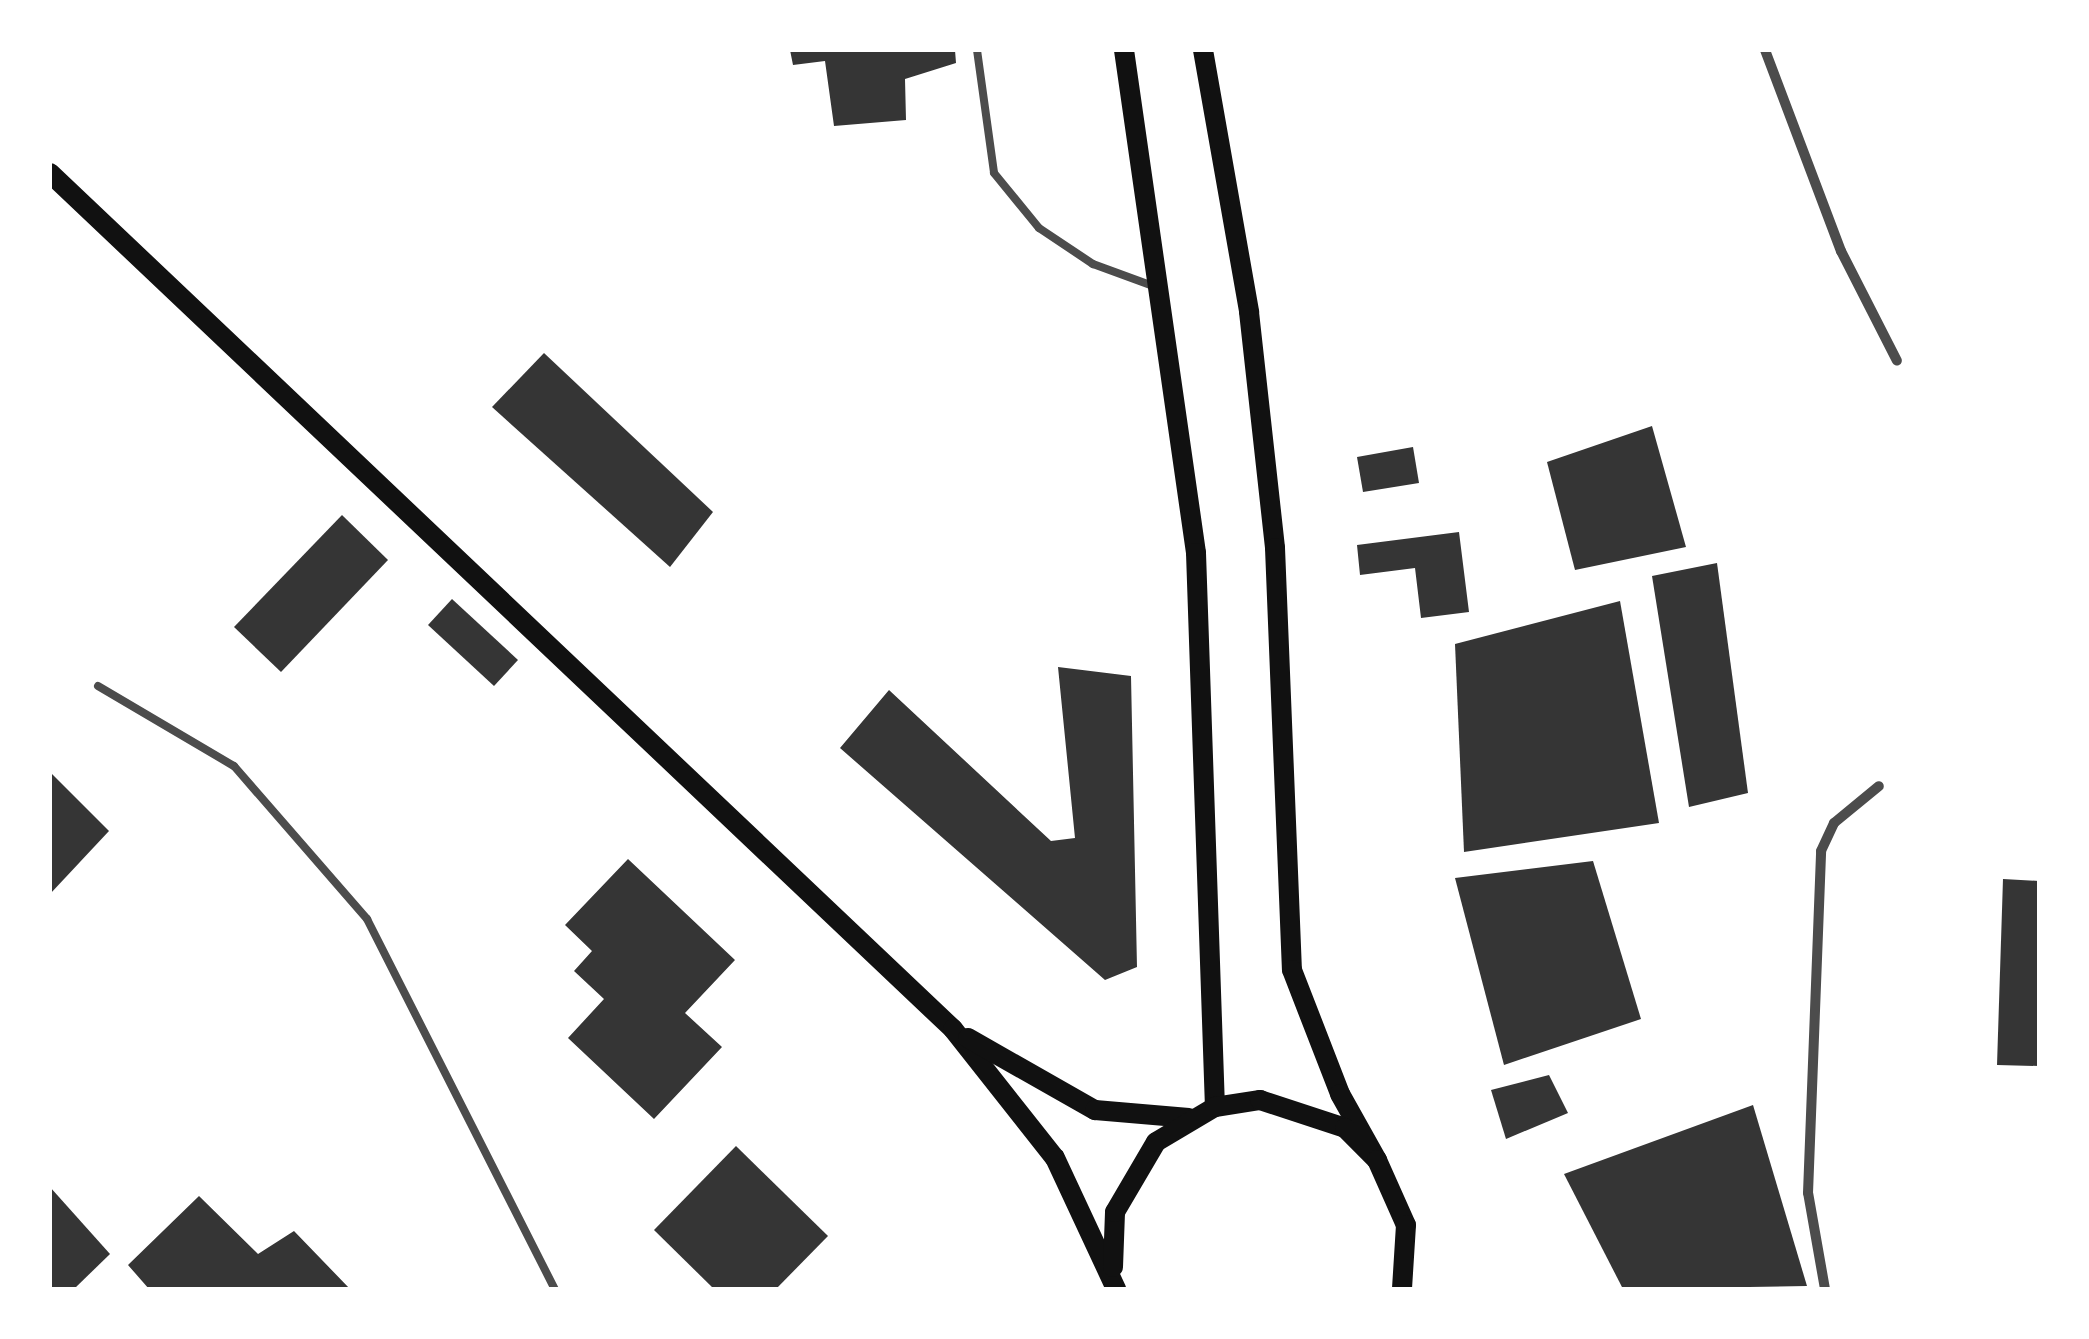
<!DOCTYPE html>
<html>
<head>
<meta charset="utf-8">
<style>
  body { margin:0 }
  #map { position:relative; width:2089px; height:1339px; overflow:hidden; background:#fff; font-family:Karla,sans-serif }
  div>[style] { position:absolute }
  .building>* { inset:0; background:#353535 }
  .service>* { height:8px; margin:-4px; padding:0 4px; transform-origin:4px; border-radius:4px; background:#4c4c4c }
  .minor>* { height:10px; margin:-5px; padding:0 5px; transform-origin:5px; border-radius:5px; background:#4c4c4c }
  .secondary>* { height:20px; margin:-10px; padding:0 10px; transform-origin:10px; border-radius:10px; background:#111 }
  span { translate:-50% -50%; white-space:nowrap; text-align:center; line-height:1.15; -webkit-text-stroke:10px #fff; paint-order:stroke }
  .frame { position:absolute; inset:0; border:52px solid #fff; pointer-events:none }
</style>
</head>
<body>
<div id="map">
  <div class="building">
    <i style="clip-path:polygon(790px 50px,955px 50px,956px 63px,905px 79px,906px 120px,834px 126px,825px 61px,793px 65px)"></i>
    <i style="clip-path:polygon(544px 353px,713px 512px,670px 567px,492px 407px)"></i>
    <i style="clip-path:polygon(1652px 426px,1686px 547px,1575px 570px,1547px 462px)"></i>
    <i style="clip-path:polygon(1413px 447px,1419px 483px,1363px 492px,1357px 457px)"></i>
    <i style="clip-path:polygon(342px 515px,388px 560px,281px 672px,234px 627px)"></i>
    <i style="clip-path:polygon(1459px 532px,1469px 612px,1421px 618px,1415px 568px,1360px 575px,1357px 545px)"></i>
    <i style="clip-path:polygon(1717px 563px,1748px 793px,1689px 807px,1652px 576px)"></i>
    <i style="clip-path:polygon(452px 599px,518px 660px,494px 686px,428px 625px)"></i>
    <i style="clip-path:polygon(1620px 601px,1659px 823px,1464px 852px,1455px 644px)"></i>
    <i style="clip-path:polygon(1058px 667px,1131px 676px,1137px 967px,1105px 980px,840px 748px,889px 690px,1051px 841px,1075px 838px)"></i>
    <i style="clip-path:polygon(50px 772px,109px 831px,50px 894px)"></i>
    <i style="clip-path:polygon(628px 859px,735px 960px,685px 1013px,722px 1047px,654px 1119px,568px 1038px,604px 999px,574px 971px,592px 951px,565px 925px)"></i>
    <i style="clip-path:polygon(1593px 861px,1641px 1019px,1504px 1065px,1455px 878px)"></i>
    <i style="clip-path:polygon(2003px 879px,2039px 881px,2039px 1066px,1997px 1065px)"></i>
    <i style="clip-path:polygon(1549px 1075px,1568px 1113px,1506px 1139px,1491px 1090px)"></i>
    <i style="clip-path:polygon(1753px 1105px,1807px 1286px,1623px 1289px,1564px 1174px)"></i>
    <i style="clip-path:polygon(736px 1146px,828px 1236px,776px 1289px,714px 1289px,654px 1230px)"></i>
    <i style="clip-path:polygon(50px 1187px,110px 1254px,74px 1289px,50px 1289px)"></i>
    <i style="clip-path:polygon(199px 1196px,258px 1254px,294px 1231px,350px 1289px,149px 1289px,128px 1265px)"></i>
  </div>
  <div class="service">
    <i style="left:977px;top:50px;width:124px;rotate:82.1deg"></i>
    <i style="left:994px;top:173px;width:71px;rotate:50.7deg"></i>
    <i style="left:1039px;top:228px;width:65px;rotate:33.7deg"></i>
    <i style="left:1093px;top:264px;width:64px;rotate:20.1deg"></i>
    <i style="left:98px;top:686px;width:158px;rotate:30.5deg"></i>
    <i style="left:234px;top:766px;width:203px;rotate:49deg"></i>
    <i style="left:367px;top:919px;width:415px;rotate:63.1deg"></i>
  </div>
  <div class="minor">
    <i style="left:1765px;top:50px;width:215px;rotate:69.3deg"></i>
    <i style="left:1841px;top:251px;width:123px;rotate:63deg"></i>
    <i style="left:1825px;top:1289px;width:97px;rotate:-100deg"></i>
    <i style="left:1808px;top:1193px;width:342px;rotate:-87.8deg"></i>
    <i style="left:1821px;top:851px;width:31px;rotate:-65deg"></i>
    <i style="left:1834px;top:823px;width:58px;rotate:-39.4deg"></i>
  </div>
  <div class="secondary">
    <i style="left:1124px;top:50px;width:508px;rotate:81.85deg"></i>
    <i style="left:1196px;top:553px;width:554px;rotate:88.04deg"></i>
    <i style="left:1203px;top:50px;width:266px;rotate:80deg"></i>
    <i style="left:1249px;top:312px;width:237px;rotate:83.7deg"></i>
    <i style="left:1275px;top:548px;width:422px;rotate:87.7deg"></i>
    <i style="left:1292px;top:970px;width:133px;rotate:68.8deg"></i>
    <i style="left:1340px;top:1094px;width:76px;rotate:60.7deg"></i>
    <i style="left:50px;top:173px;width:1244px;rotate:43.47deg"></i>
    <i style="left:953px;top:1029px;width:164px;rotate:51.7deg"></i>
    <i style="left:1055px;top:1158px;width:145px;rotate:65deg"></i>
    <i style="left:968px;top:1038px;width:146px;rotate:29.6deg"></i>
    <i style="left:1095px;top:1110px;width:94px;rotate:4.9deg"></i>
    <i style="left:1113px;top:1267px;width:55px;rotate:-87.9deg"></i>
    <i style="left:1115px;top:1212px;width:81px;rotate:-59.6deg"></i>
    <i style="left:1156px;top:1142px;width:69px;rotate:-30.7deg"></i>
    <i style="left:1215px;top:1107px;width:46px;rotate:-8.8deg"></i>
    <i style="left:1260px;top:1100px;width:89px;rotate:18.2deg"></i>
    <i style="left:1345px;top:1128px;width:45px;rotate:45deg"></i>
    <i style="left:1377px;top:1160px;width:71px;rotate:66deg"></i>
    <i style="left:1406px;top:1225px;width:64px;rotate:93.6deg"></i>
  </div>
  <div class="frame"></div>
</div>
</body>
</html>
